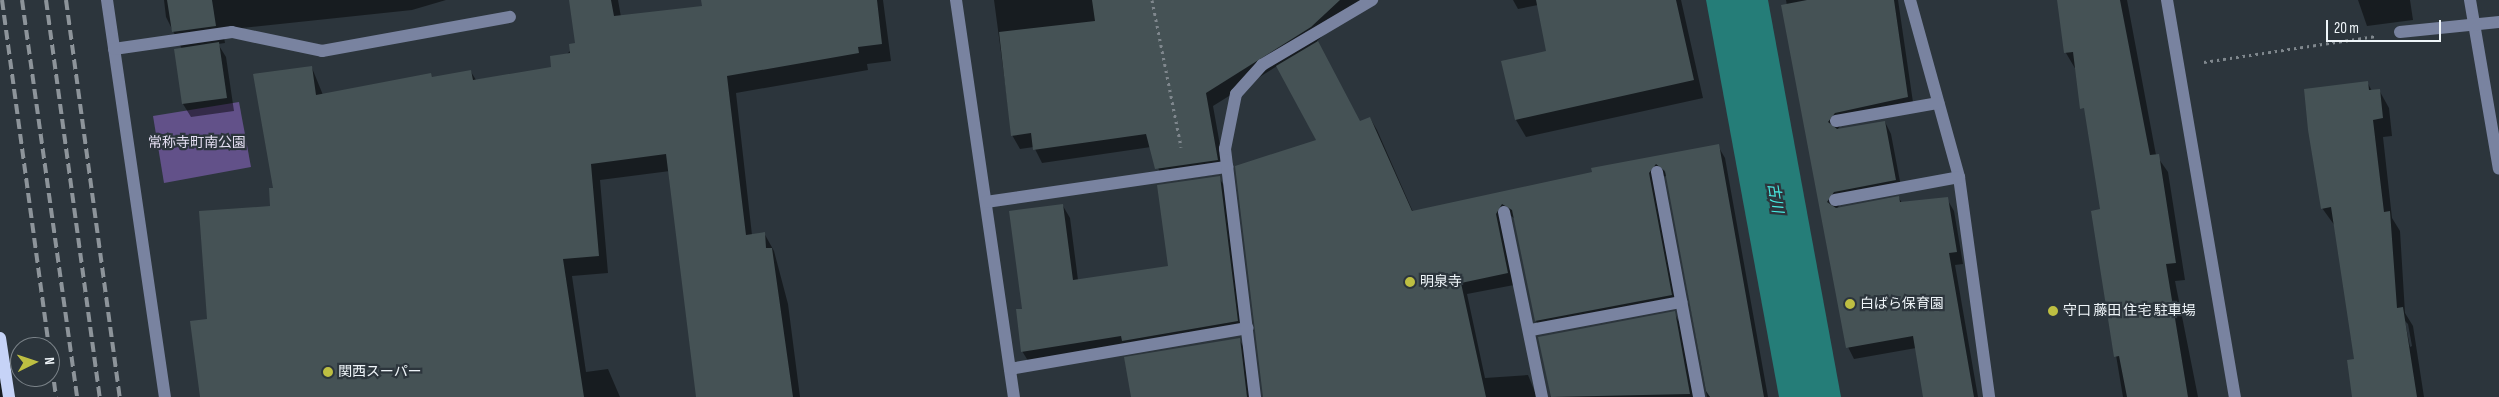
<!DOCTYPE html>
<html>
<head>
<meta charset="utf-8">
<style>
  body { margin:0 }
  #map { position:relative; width:2499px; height:397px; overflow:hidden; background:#2c353c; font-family:"Sofia Sans Condensed","Noto Sans JP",sans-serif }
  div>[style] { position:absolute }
  .green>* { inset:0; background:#625189 }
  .water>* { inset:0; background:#257d78 }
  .shadow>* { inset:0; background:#0007 }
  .building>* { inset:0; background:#455255 }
  .path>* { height:3px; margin-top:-1.5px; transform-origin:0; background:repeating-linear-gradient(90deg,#7f878d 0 2.5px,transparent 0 6.5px) }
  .minor>* { height:12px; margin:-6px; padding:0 6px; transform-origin:6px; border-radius:6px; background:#7983a0 }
  .major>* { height:12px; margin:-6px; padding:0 6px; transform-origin:6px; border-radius:6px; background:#c6d3f7 }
  .rail>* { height:4px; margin-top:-2px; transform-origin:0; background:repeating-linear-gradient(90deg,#8d949a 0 10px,transparent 0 15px) }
  .dots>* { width:14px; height:14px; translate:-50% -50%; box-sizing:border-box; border:2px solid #2c353c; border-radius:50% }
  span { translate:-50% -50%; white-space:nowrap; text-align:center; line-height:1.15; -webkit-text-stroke:4.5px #2c353c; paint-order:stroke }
  .park-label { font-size:14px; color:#e2ddf0 }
  .poi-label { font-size:14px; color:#eff5f9 }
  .left { translate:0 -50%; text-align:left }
  .water-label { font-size:15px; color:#49ece3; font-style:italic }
  .north { position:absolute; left:10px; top:337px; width:50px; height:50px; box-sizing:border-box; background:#2c353c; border:1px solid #7a8288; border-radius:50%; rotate:86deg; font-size:14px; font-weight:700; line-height:20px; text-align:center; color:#eff5f9 }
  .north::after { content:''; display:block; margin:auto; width:18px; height:22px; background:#bebf42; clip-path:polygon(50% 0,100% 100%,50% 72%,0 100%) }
  .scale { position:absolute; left:2326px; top:20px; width:115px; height:22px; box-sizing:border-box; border:2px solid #eff5f9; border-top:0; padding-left:6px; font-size:15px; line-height:18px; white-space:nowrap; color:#eff5f9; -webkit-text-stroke:4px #2c353c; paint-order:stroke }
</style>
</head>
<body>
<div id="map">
  <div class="green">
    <i style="clip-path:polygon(239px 102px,251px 167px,164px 183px,153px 116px)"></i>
  </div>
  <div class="water">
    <i style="clip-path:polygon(1706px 0,1768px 0,1841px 397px,1779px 397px)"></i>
  </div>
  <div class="shadow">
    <i style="clip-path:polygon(164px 0,446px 0,412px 10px,223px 30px,225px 43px,218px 44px,226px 57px,234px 111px,191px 117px,183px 104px,182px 49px,166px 17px)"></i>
    <i style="clip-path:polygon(570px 0,618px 0,621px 17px,704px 7px,713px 0,883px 0,891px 61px,867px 64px,868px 70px,736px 93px,752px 235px,764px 233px,774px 251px,788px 304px,800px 397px,697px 397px,670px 171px,600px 180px,608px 273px,572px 276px,586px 372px,608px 369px,620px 397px,201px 397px,208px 320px,272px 207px,312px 68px,323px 95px,431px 75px,433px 78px,471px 72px,476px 80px,553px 68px,577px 44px)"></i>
    <i style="clip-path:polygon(evenodd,994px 0,1364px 0,1317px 41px,1360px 123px,1370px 118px,1377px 130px,1413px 212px,1718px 146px,1725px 158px,1768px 397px,1707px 397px,1667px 176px,1659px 177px,1678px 307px,1543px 332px,1536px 321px,1515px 219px,1510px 215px,1514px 285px,1467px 294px,1485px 378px,1528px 375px,1537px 397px,1263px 397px,1317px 141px,1277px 66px,1213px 106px,1225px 173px,1163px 182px,1151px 147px,1042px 163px,1034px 147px,1020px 149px,1012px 135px,994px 0,1661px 167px,1670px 175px,1668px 176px,1661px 167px)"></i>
    <i style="clip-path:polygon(1513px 0,1681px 0,1703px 98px,1526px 137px,1516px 120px,1547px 52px,1538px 5px,1518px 9px)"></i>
    <i style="clip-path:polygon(1786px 0,1898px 0,1914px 109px,1841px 125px,1837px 130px,1885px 122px,1891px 134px,1902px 192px,1840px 204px,1837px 209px,1899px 198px,1902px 203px,1947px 199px,1954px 211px,1963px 264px,1955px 265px,1978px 397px,1925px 397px,1916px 348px,1854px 359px,1848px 347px)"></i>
    <i style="clip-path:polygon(2058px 0,2127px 0,2156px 155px,2168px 172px,2185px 280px,2175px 281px,2198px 397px,2123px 397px,2092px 212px,2102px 210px,2087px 118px,2076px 70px,2066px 53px)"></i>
    <i style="clip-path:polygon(2358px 0,2410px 0,2413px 20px,2367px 26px)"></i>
    <i style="clip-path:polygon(evenodd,2367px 82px,2372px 91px,2379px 90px,2389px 108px,2392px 136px,2383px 137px,2392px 218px,2400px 231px,2405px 313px,2413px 326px,2424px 397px,2353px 397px,2356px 360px,2335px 226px,2322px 208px,2367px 82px,2405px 321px,2408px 324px,2412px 346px,2410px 347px,2405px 321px)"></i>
    <i style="clip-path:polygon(1219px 178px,1227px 190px,1244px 334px,1030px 364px,1022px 351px,1023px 310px,1063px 206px,1070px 218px,1078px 280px,1169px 267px)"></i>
    <i style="clip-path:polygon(1674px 313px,1681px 325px,1695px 397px,1550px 397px)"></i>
    <i style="clip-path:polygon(1239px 339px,1246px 351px,1251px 397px,1132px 397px)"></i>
    <i style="clip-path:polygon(0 383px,1px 384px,3px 397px,0 397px)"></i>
  </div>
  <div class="building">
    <i style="clip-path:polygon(167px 0,212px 0,216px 26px,172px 32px)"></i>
    <i style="clip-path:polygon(569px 0,611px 0,614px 16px,702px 6px,701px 0,877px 0,882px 44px,858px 47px,859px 53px,727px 76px,746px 235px,765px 232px,766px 248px,772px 248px,793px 397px,696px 397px,666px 154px,591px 164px,599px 256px,563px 259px,584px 397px,200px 397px,190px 321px,207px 319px,199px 211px,270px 206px,269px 188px,273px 188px,253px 74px,312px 66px,316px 95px,431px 73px,432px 77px,471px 70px,473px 80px,551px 67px,550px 56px,570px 53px,569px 44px,575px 43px)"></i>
    <i style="clip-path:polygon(1092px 0,1340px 0,1311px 27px,1206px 93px,1218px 160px,1155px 169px,1146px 134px,1033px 150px,1031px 133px,1011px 136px,999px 32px,1095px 21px)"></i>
    <i style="clip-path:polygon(1536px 0,1676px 0,1694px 80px,1515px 120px,1501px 61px,1546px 51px)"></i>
    <i style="clip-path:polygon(1807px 0,1894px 0,1908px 97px,1835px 113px,1828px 122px,1837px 129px,1885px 121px,1896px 180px,1834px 192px,1827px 202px,1836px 208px,1899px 196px,1900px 202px,1948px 197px,1957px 252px,1949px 253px,1974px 397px,1923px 397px,1913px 336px,1846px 348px,1781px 5px)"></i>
    <i style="clip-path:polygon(2057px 0,2120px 0,2150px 155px,2159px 154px,2176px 263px,2166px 264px,2188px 397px,2127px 397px,2119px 356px,2114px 357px,2091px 211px,2100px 209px,2084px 108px,2080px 109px,2073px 52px,2064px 53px)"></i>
    <i style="clip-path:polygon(1318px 41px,1360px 121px,1370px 117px,1412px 211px,1592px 172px,1591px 168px,1719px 144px,1764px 397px,1710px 397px,1706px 391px,1665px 171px,1656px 164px,1649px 173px,1672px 295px,1535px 321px,1512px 210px,1502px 204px,1496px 214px,1508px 273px,1461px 283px,1486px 397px,1263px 397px,1235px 166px,1316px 140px,1276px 66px)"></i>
    <i style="clip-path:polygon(219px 42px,227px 98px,182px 104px,174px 49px)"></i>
    <i style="clip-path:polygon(2368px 81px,2369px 90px,2380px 89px,2383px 118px,2373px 120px,2384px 212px,2390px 211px,2397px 308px,2403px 307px,2417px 397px,2352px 397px,2347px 360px,2354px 359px,2331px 207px,2321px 209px,2308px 130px,2304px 89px)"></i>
    <i style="clip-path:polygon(1220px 176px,1238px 321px,1122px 341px,1121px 336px,1021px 352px,1016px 309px,1022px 309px,1009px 211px,1063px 204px,1073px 280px,1168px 266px,1157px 185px)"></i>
    <i style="clip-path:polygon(1675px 311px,1690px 394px,1551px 397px,1538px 337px)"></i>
    <i style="clip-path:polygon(1240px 338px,1247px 397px,1131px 397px,1124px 357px)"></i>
  </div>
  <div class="path">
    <i style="left:1152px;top:0;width:150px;rotate:78.8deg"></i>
    <i style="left:2204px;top:62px;width:174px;rotate:-8.6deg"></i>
  </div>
  <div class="minor">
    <i style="left:107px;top:0;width:401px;rotate:81.7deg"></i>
    <i style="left:956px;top:0;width:401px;rotate:81.7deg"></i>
    <i style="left:1910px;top:0;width:184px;rotate:74.5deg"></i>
    <i style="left:1959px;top:177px;width:222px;rotate:82.2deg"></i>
    <i style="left:2167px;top:0;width:403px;rotate:80.3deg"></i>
    <i style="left:2470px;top:0;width:171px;rotate:80.3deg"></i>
    <i style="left:2400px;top:32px;width:100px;rotate:-5.8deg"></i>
    <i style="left:114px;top:49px;width:119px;rotate:-8.2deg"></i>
    <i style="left:232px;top:32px;width:92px;rotate:11.9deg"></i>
    <i style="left:322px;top:51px;width:191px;rotate:-10.3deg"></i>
    <i style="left:1836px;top:121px;width:104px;rotate:-10deg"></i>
    <i style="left:1657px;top:172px;width:229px;rotate:79.4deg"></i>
    <i style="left:1835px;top:200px;width:126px;rotate:-10.5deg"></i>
    <i style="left:986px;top:202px;width:244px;rotate:-8.3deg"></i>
    <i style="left:1504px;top:212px;width:189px;rotate:78.4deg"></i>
    <i style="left:1531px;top:330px;width:153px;rotate:-10.6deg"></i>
    <i style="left:1010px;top:369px;width:241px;rotate:-9.8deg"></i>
    <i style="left:1255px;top:397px;width:250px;rotate:-96.9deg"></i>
    <i style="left:1225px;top:149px;width:56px;rotate:-78.7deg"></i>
    <i style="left:1236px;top:94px;width:39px;rotate:-48deg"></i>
    <i style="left:1262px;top:65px;width:128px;rotate:-30.6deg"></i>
  </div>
  <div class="major">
    <i style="left:0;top:338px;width:60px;rotate:81.3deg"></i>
  </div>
  <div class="rail">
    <i style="left:2px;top:0;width:350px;rotate:82.3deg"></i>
    <i style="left:22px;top:0;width:401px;rotate:82.1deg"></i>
    <i style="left:46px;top:0;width:401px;rotate:82.3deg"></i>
    <i style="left:66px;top:0;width:401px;rotate:82.3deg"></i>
    <i style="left:50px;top:352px;width:45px;rotate:82.4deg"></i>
  </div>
  <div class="dots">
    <i style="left:1410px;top:282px;background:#bebf42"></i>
    <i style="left:1850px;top:304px;background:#bebf42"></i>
    <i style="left:2053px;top:311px;background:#bebf42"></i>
    <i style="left:328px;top:372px;background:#bebf42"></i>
  </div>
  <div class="park-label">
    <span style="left:197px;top:143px">常称寺町南公園</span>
  </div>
  <div class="poi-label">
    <span class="left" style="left:1420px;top:282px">明泉寺</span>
    <span class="left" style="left:1860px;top:304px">白ばら保育園</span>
    <span class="left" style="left:2063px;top:311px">守口 藤田 住宅 駐車場</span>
    <span class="left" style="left:338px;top:372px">関西スーパー</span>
  </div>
  <div class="water-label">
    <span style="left:1775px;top:198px;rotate:81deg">古川</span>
  </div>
  <div class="north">N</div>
  <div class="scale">20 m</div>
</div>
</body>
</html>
